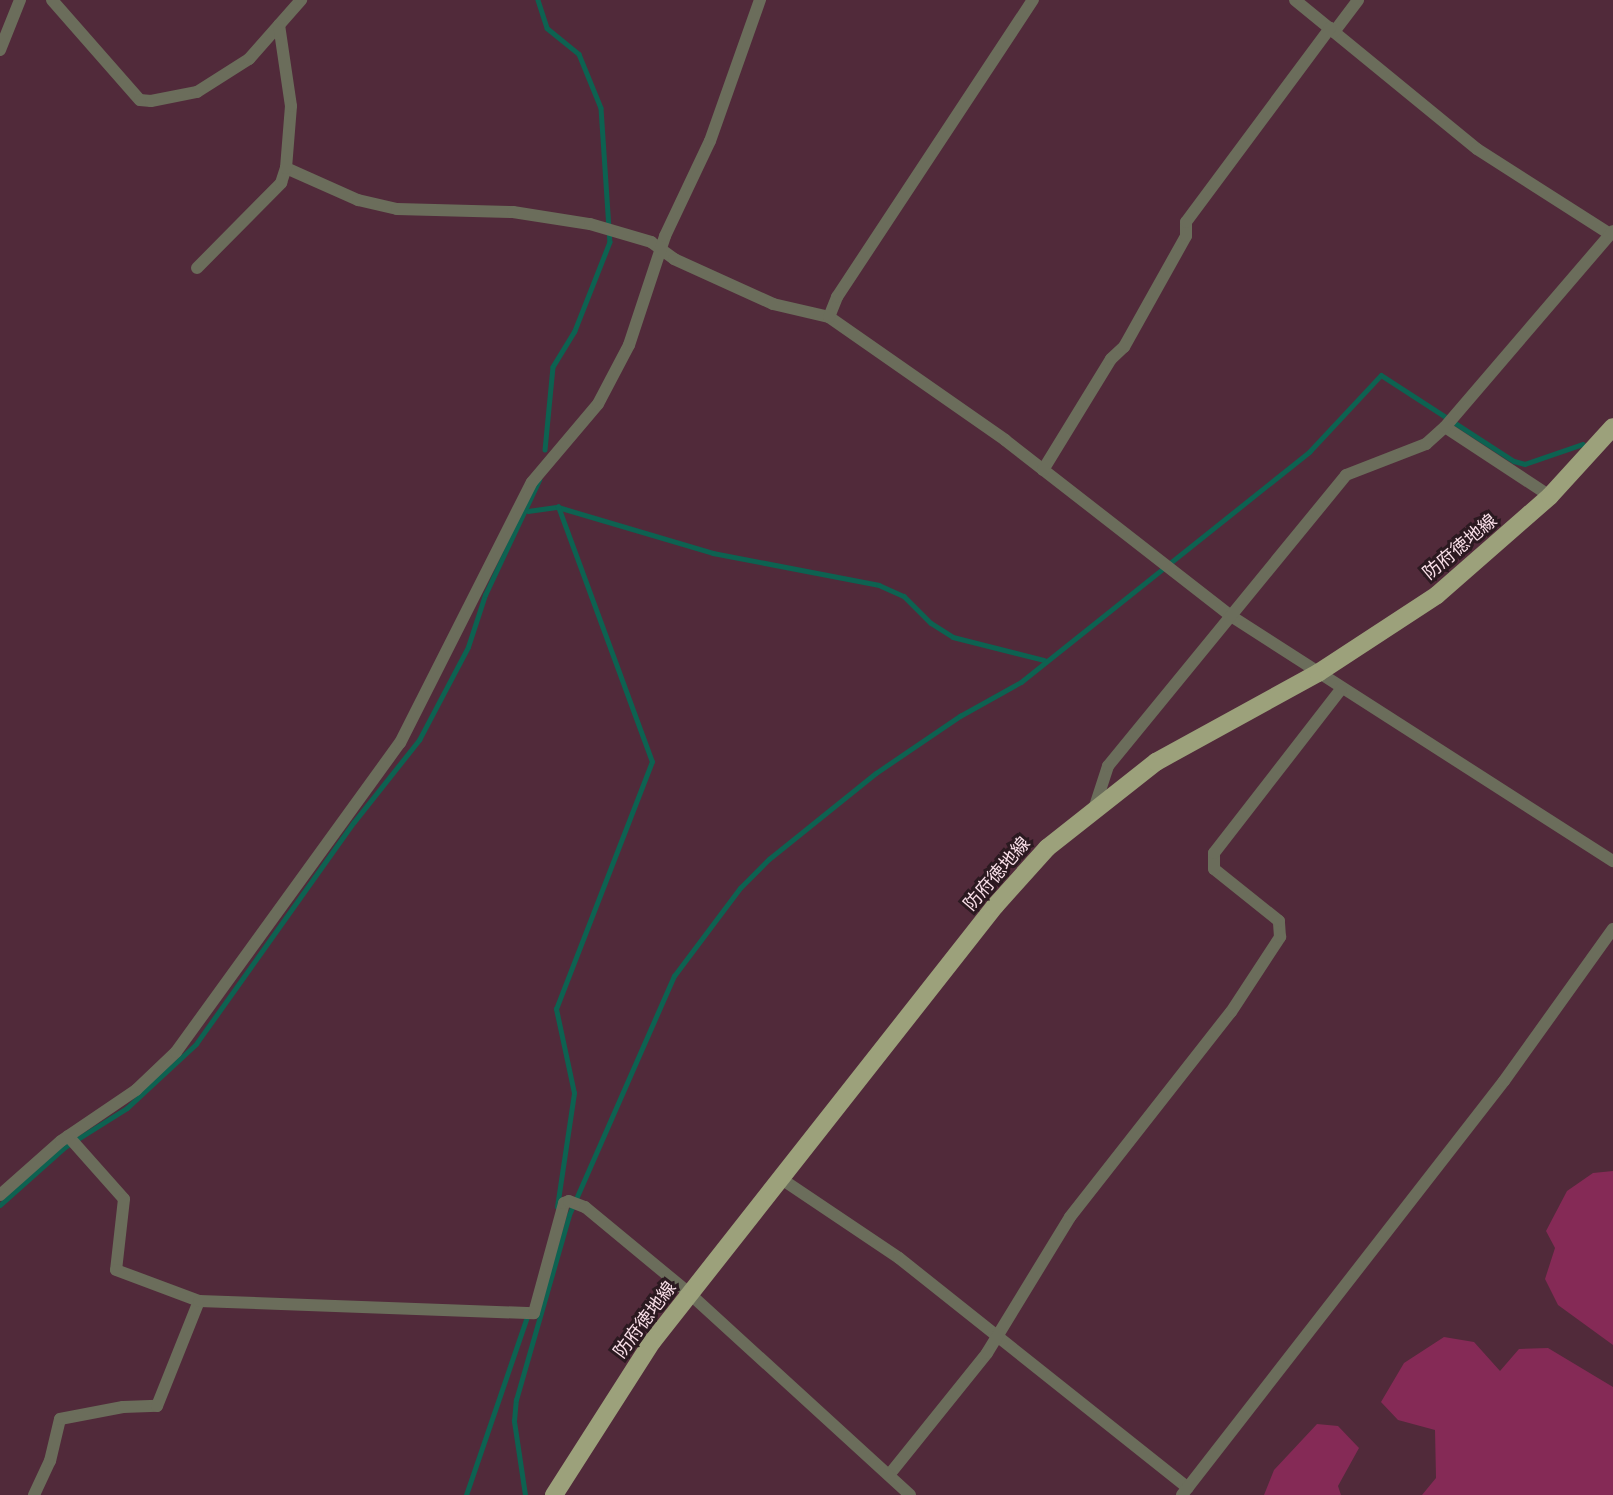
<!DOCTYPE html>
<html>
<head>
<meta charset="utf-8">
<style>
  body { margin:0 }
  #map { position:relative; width:1613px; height:1495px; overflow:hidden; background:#512a3a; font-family:"Fira Sans","Noto Sans JP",sans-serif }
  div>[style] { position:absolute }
  .green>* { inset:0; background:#852a56 }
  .stream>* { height:4.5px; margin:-2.25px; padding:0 2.25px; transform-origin:2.25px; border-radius:2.25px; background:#0d6251 }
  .street>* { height:12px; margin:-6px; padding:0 6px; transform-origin:6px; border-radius:6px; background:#6b6d5b }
  .primary>* { height:18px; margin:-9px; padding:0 9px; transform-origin:9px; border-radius:9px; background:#9ca17b }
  span { translate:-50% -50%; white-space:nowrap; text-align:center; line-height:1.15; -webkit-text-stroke:6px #2b1920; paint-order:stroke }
  .street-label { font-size:18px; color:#f9dfe8 }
</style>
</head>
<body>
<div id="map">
  <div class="green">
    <i style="clip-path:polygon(1613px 1171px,1613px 1345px,1558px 1305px,1545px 1279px,1555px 1248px,1546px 1231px,1567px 1191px,1593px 1173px)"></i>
    <i style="clip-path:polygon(1444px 1337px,1474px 1342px,1500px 1371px,1519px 1349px,1548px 1348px,1613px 1387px,1613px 1495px,1422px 1495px,1436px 1478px,1435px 1430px,1398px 1420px,1381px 1402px,1404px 1363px)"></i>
    <i style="clip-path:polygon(1317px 1424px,1338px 1426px,1359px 1448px,1338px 1486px,1341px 1495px,1264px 1495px,1274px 1470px)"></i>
  </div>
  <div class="stream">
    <i style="left:538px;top:0;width:29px;rotate:72deg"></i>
    <i style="left:547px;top:28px;width:41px;rotate:39.1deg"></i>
    <i style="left:579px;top:54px;width:58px;rotate:67.8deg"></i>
    <i style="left:601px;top:108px;width:134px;rotate:86.2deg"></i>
    <i style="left:610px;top:242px;width:96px;rotate:111.5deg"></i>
    <i style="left:575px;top:331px;width:42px;rotate:121.4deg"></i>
    <i style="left:553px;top:367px;width:83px;rotate:95.5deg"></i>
    <i style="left:528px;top:511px;width:30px;rotate:-8deg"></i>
    <i style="left:558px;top:507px;width:162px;rotate:16.5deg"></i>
    <i style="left:713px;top:553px;width:169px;rotate:10.9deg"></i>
    <i style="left:879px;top:585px;width:27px;rotate:24deg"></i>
    <i style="left:904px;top:596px;width:38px;rotate:45deg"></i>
    <i style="left:931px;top:623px;width:26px;rotate:32deg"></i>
    <i style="left:953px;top:637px;width:94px;rotate:14.2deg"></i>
    <i style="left:0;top:1205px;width:87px;rotate:-41.7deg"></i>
    <i style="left:65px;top:1147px;width:73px;rotate:-32.2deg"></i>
    <i style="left:127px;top:1108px;width:94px;rotate:-42.8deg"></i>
    <i style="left:196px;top:1044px;width:272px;rotate:-54.6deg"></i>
    <i style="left:354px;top:822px;width:105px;rotate:-51.6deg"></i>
    <i style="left:419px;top:740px;width:105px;rotate:-62.2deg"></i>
    <i style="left:468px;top:647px;width:55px;rotate:-71.9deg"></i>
    <i style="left:485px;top:595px;width:127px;rotate:-64.8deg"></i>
    <i style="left:557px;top:1207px;width:115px;rotate:-81.5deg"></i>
    <i style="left:574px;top:1093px;width:86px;rotate:-102.1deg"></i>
    <i style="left:556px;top:1009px;width:265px;rotate:-68.8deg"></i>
    <i style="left:652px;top:762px;width:272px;rotate:-110.2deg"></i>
    <i style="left:466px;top:1495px;width:191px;rotate:-71.1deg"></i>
    <i style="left:525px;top:1495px;width:75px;rotate:-98.5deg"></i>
    <i style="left:514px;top:1421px;width:21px;rotate:-85deg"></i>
    <i style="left:516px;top:1400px;width:192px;rotate:-74deg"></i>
    <i style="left:569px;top:1215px;width:261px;rotate:-66.3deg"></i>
    <i style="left:674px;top:976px;width:110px;rotate:-53.1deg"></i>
    <i style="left:740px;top:888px;width:41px;rotate:-45deg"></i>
    <i style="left:769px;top:859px;width:137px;rotate:-38.8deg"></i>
    <i style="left:876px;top:773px;width:102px;rotate:-34.2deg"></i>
    <i style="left:960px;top:716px;width:70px;rotate:-29.1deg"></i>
    <i style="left:1021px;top:682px;width:369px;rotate:-38.6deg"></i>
    <i style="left:1309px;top:452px;width:105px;rotate:-46.9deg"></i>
    <i style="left:1381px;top:375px;width:158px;rotate:32.9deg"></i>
    <i style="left:1514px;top:461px;width:11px;rotate:15deg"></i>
    <i style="left:1525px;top:464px;width:61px;rotate:-19deg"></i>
  </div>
  <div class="street">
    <i style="left:52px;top:0;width:133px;rotate:48.7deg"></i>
    <i style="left:140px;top:100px;width:11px;rotate:5deg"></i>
    <i style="left:151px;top:101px;width:47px;rotate:-11.1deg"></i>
    <i style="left:197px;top:92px;width:62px;rotate:-32.4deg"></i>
    <i style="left:249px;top:59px;width:79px;rotate:-48.6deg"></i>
    <i style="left:1295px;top:0;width:235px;rotate:39.3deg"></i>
    <i style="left:1477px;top:149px;width:158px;rotate:32.6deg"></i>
    <i style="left:1334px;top:32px;width:40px;rotate:-53deg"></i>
    <i style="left:0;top:50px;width:54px;rotate:-68.2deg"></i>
    <i style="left:286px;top:168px;width:79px;rotate:24deg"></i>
    <i style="left:358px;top:200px;width:40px;rotate:13deg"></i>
    <i style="left:397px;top:209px;width:116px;rotate:1.5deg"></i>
    <i style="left:513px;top:212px;width:78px;rotate:8.9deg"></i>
    <i style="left:590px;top:224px;width:64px;rotate:16.4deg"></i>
    <i style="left:651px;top:242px;width:29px;rotate:36deg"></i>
    <i style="left:674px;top:259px;width:109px;rotate:24.4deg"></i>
    <i style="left:773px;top:304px;width:57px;rotate:13.1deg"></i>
    <i style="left:829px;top:317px;width:215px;rotate:34.9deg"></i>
    <i style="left:1005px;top:440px;width:286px;rotate:37.9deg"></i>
    <i style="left:1231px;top:616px;width:454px;rotate:32.7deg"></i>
    <i style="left:197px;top:268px;width:120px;rotate:-45.3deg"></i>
    <i style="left:281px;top:183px;width:16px;rotate:-72deg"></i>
    <i style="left:286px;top:168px;width:62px;rotate:-85.4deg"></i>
    <i style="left:291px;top:106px;width:82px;rotate:-98.4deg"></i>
    <i style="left:829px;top:317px;width:22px;rotate:-68deg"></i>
    <i style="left:837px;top:297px;width:356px;rotate:-56.6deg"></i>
    <i style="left:1445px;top:427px;width:126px;rotate:33.3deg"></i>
    <i style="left:1043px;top:470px;width:130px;rotate:-58.5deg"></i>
    <i style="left:1111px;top:359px;width:18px;rotate:-43deg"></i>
    <i style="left:1124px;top:347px;width:127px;rotate:-60.8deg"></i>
    <i style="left:1186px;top:236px;width:14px;rotate:-90deg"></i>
    <i style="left:1186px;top:222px;width:242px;rotate:-53.4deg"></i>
    <i style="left:1095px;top:806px;width:42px;rotate:-72deg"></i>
    <i style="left:1108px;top:766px;width:376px;rotate:-50.7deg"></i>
    <i style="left:1346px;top:475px;width:86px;rotate:-21.2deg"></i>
    <i style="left:1426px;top:444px;width:25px;rotate:-42deg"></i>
    <i style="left:1445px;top:427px;width:258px;rotate:-49.4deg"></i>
    <i style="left:68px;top:1136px;width:84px;rotate:48.4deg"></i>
    <i style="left:124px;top:1199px;width:71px;rotate:96.4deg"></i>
    <i style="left:116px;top:1270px;width:89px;rotate:20.5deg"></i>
    <i style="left:780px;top:1178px;width:143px;rotate:33.9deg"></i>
    <i style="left:899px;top:1258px;width:369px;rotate:38.5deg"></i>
    <i style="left:0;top:1195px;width:81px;rotate:-41.5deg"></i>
    <i style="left:61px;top:1141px;width:91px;rotate:-34.2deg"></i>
    <i style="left:136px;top:1090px;width:55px;rotate:-43.5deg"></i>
    <i style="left:176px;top:1052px;width:382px;rotate:-54.1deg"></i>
    <i style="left:400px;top:743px;width:292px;rotate:-63.2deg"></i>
    <i style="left:532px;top:482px;width:102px;rotate:-49.8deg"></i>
    <i style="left:598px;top:404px;width:67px;rotate:-62.3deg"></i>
    <i style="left:629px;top:345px;width:115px;rotate:-71.7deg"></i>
    <i style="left:665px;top:236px;width:105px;rotate:-64.7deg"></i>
    <i style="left:710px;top:141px;width:150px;rotate:-70.5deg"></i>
    <i style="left:889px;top:1475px;width:156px;rotate:-51.2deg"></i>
    <i style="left:987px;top:1353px;width:159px;rotate:-58.6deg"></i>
    <i style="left:1070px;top:1217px;width:261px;rotate:-51.9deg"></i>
    <i style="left:1231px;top:1012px;width:90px;rotate:-56.8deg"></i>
    <i style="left:1280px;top:937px;width:16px;rotate:-94deg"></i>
    <i style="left:1279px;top:921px;width:83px;rotate:-141.3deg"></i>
    <i style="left:1214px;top:869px;width:16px;rotate:-90deg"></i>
    <i style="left:1214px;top:853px;width:207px;rotate:-52.2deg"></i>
    <i style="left:34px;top:1495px;width:38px;rotate:-65deg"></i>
    <i style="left:50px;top:1461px;width:43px;rotate:-76.6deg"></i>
    <i style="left:60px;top:1419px;width:64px;rotate:-10.8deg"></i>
    <i style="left:123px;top:1407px;width:34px;rotate:-2deg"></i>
    <i style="left:157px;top:1406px;width:113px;rotate:-68.2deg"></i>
    <i style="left:199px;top:1301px;width:335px;rotate:2.1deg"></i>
    <i style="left:534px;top:1313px;width:114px;rotate:-74.7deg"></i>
    <i style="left:564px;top:1203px;width:5px;rotate:-22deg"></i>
    <i style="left:569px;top:1201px;width:17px;rotate:21deg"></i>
    <i style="left:585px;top:1207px;width:136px;rotate:39.6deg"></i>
    <i style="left:690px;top:1294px;width:298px;rotate:42.4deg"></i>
    <i style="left:1182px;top:1495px;width:524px;rotate:-52.13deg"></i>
    <i style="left:1504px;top:1081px;width:187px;rotate:-54.4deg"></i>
  </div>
  <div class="primary">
    <i style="left:554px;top:1495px;width:182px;rotate:-57.4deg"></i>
    <i style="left:652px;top:1342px;width:555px;rotate:-51.81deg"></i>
    <i style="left:995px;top:906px;width:78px;rotate:-48.1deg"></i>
    <i style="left:1047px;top:848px;width:139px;rotate:-38.3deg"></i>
    <i style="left:1156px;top:762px;width:185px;rotate:-28.8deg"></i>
    <i style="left:1318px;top:673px;width:142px;rotate:-33.2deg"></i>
    <i style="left:1437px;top:595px;width:150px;rotate:-41.2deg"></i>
    <i style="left:1550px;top:496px;width:93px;rotate:-47.6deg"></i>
  </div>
  <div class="street-label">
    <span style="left:1460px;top:547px;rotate:-40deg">防府徳地線</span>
    <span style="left:997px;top:874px;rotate:-49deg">防府徳地線</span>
    <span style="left:645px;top:1320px;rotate:-53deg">防府徳地線</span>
  </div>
</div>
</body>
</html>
